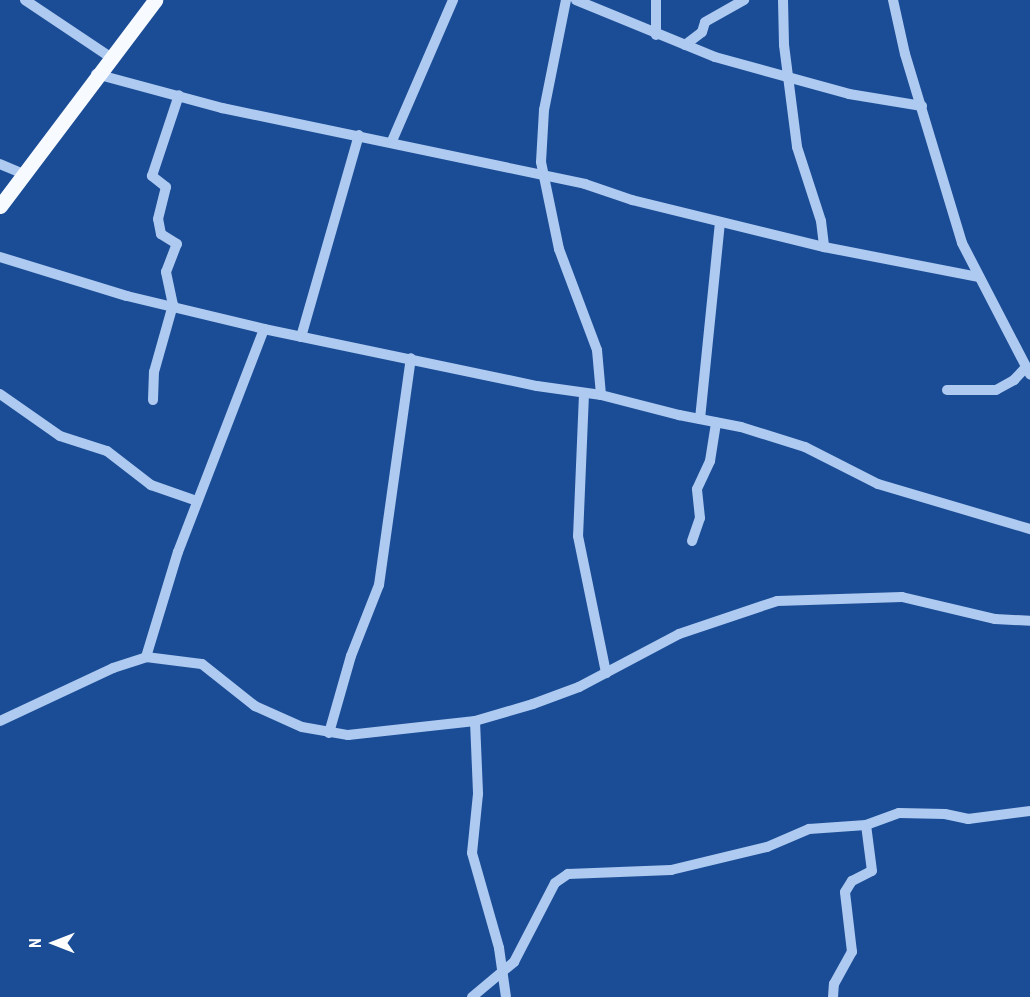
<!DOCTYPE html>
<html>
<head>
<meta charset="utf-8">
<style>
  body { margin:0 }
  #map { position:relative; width:1030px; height:997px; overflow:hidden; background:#1b4d97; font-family:"Roboto Condensed",sans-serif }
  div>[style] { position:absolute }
  .minor>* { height:10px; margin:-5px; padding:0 5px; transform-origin:5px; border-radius:5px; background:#aecaf0 }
  .major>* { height:15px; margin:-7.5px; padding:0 7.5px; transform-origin:7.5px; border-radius:7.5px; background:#f7faff }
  span { translate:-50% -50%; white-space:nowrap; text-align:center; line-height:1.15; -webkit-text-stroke:6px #1b4d97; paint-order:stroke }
  .north { position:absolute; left:24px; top:913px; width:60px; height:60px; -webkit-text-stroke:4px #1b4d97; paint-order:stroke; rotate:270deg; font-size:16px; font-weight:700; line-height:24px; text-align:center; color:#fff }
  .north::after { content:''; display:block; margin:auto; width:21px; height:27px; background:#fff; clip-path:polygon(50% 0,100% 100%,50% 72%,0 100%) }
</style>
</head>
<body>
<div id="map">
  <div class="minor">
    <i style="left:25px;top:0;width:102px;rotate:33.8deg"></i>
    <i style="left:566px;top:0;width:112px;rotate:101.3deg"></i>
    <i style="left:544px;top:110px;width:52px;rotate:93.3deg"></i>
    <i style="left:541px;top:162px;width:89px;rotate:78.3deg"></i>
    <i style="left:559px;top:249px;width:108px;rotate:69.4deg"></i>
    <i style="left:597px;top:350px;width:45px;rotate:84.9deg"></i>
    <i style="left:576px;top:0;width:150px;rotate:22.3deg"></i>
    <i style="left:715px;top:57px;width:139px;rotate:15.4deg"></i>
    <i style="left:849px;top:94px;width:74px;rotate:9.3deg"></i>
    <i style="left:656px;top:0;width:35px;rotate:90deg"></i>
    <i style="left:783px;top:0;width:45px;rotate:88.7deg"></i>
    <i style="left:784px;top:45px;width:103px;rotate:82.7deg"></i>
    <i style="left:797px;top:147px;width:78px;rotate:72deg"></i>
    <i style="left:821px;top:221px;width:26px;rotate:83deg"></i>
    <i style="left:893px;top:0;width:55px;rotate:77.5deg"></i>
    <i style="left:905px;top:54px;width:197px;rotate:73.2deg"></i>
    <i style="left:962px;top:243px;width:148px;rotate:62.6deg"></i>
    <i style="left:685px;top:45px;width:21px;rotate:-37deg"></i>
    <i style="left:702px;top:32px;width:10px;rotate:-73deg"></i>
    <i style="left:705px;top:22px;width:45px;rotate:-29.4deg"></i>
    <i style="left:96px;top:74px;width:131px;rotate:15.1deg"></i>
    <i style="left:222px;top:108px;width:371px;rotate:11.8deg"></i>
    <i style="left:585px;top:184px;width:50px;rotate:18.8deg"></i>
    <i style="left:632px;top:200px;width:198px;rotate:13.8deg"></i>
    <i style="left:824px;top:247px;width:158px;rotate:11deg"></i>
    <i style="left:392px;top:141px;width:154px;rotate:-66.6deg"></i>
    <i style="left:0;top:164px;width:25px;rotate:23deg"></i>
    <i style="left:0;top:257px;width:133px;rotate:17.1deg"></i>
    <i style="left:127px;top:296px;width:141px;rotate:13.5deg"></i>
    <i style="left:264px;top:329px;width:279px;rotate:11.8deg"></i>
    <i style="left:537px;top:386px;width:65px;rotate:8deg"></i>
    <i style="left:601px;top:395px;width:81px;rotate:14.4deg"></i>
    <i style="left:679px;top:415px;width:63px;rotate:11deg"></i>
    <i style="left:741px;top:427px;width:67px;rotate:17.4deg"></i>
    <i style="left:805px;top:447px;width:82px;rotate:26.9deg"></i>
    <i style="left:878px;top:484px;width:159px;rotate:16.5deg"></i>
    <i style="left:301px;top:337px;width:210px;rotate:-74deg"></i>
    <i style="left:947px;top:390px;width:49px"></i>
    <i style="left:996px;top:390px;width:21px;rotate:-29deg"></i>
    <i style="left:1014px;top:380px;width:18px;rotate:-47deg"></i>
    <i style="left:0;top:394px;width:73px;rotate:35deg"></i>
    <i style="left:60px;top:436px;width:49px;rotate:17.7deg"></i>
    <i style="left:107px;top:451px;width:56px;rotate:37.7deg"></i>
    <i style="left:151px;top:485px;width:49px;rotate:19.2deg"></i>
    <i style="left:584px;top:394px;width:142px;rotate:92.4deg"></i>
    <i style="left:578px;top:536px;width:140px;rotate:78.4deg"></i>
    <i style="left:153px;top:400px;width:28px;rotate:-88deg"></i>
    <i style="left:154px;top:372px;width:70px;rotate:-74.2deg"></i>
    <i style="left:173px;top:305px;width:34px;rotate:-102deg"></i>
    <i style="left:166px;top:272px;width:30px;rotate:-69deg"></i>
    <i style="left:177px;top:244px;width:19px;rotate:-148deg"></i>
    <i style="left:161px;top:234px;width:15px;rotate:-101deg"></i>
    <i style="left:158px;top:219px;width:33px;rotate:-76deg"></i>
    <i style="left:166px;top:187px;width:18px;rotate:-142deg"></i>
    <i style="left:152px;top:176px;width:85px;rotate:-71.6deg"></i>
    <i style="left:700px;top:419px;width:198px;rotate:-84.2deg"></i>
    <i style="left:692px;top:541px;width:24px;rotate:-71deg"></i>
    <i style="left:700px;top:518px;width:29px;rotate:-96deg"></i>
    <i style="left:697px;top:489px;width:31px;rotate:-65deg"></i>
    <i style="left:710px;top:461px;width:39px;rotate:-81deg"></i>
    <i style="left:146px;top:657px;width:110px;rotate:-73.1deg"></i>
    <i style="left:178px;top:552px;width:239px;rotate:-68.9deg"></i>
    <i style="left:0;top:721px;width:125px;rotate:-25.1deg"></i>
    <i style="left:113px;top:668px;width:35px;rotate:-18deg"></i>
    <i style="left:146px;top:657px;width:56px;rotate:7.1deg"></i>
    <i style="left:202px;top:664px;width:68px;rotate:38.4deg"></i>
    <i style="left:255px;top:706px;width:51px;rotate:24.1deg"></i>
    <i style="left:302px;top:727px;width:47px;rotate:9.9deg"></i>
    <i style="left:348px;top:735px;width:128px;rotate:-6.3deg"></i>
    <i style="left:475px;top:721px;width:60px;rotate:-16.3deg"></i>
    <i style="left:533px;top:704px;width:49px;rotate:-20.3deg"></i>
    <i style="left:579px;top:687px;width:113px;rotate:-27.9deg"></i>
    <i style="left:679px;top:634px;width:103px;rotate:-18.6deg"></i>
    <i style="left:777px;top:601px;width:125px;rotate:-1.8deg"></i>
    <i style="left:902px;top:597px;width:96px;rotate:13.3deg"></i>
    <i style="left:995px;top:619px;width:35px;rotate:3deg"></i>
    <i style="left:475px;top:721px;width:73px;rotate:87.6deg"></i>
    <i style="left:478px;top:794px;width:59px;rotate:95.8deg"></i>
    <i style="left:472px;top:853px;width:99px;rotate:74.1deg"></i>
    <i style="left:499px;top:948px;width:49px;rotate:81.9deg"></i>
    <i style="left:329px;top:733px;width:80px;rotate:-74.1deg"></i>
    <i style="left:351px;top:656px;width:76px;rotate:-68.5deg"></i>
    <i style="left:379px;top:585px;width:229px;rotate:-82deg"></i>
    <i style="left:472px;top:997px;width:55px;rotate:-39.8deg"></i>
    <i style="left:514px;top:962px;width:89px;rotate:-62.6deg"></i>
    <i style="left:555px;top:883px;width:16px;rotate:-35deg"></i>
    <i style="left:568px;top:874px;width:103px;rotate:-2.2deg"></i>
    <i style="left:671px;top:870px;width:99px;rotate:-13.5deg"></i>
    <i style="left:767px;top:847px;width:46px;rotate:-23.2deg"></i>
    <i style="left:809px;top:829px;width:57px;rotate:-4deg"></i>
    <i style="left:866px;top:825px;width:35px;rotate:-20deg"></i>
    <i style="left:899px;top:813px;width:46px;rotate:1.2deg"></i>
    <i style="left:945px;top:814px;width:24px;rotate:12deg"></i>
    <i style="left:968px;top:819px;width:63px;rotate:-7.4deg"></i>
    <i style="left:833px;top:997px;width:13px;rotate:-86deg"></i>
    <i style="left:834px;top:984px;width:37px;rotate:-61deg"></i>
    <i style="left:852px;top:952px;width:60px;rotate:-96.7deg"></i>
    <i style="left:845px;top:892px;width:13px;rotate:-58deg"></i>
    <i style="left:852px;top:881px;width:22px;rotate:-27deg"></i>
    <i style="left:872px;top:871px;width:46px;rotate:-97.4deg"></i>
  </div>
  <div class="major">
    <i style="left:0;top:206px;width:258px;rotate:-53deg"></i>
  </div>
  <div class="north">N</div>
</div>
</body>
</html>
